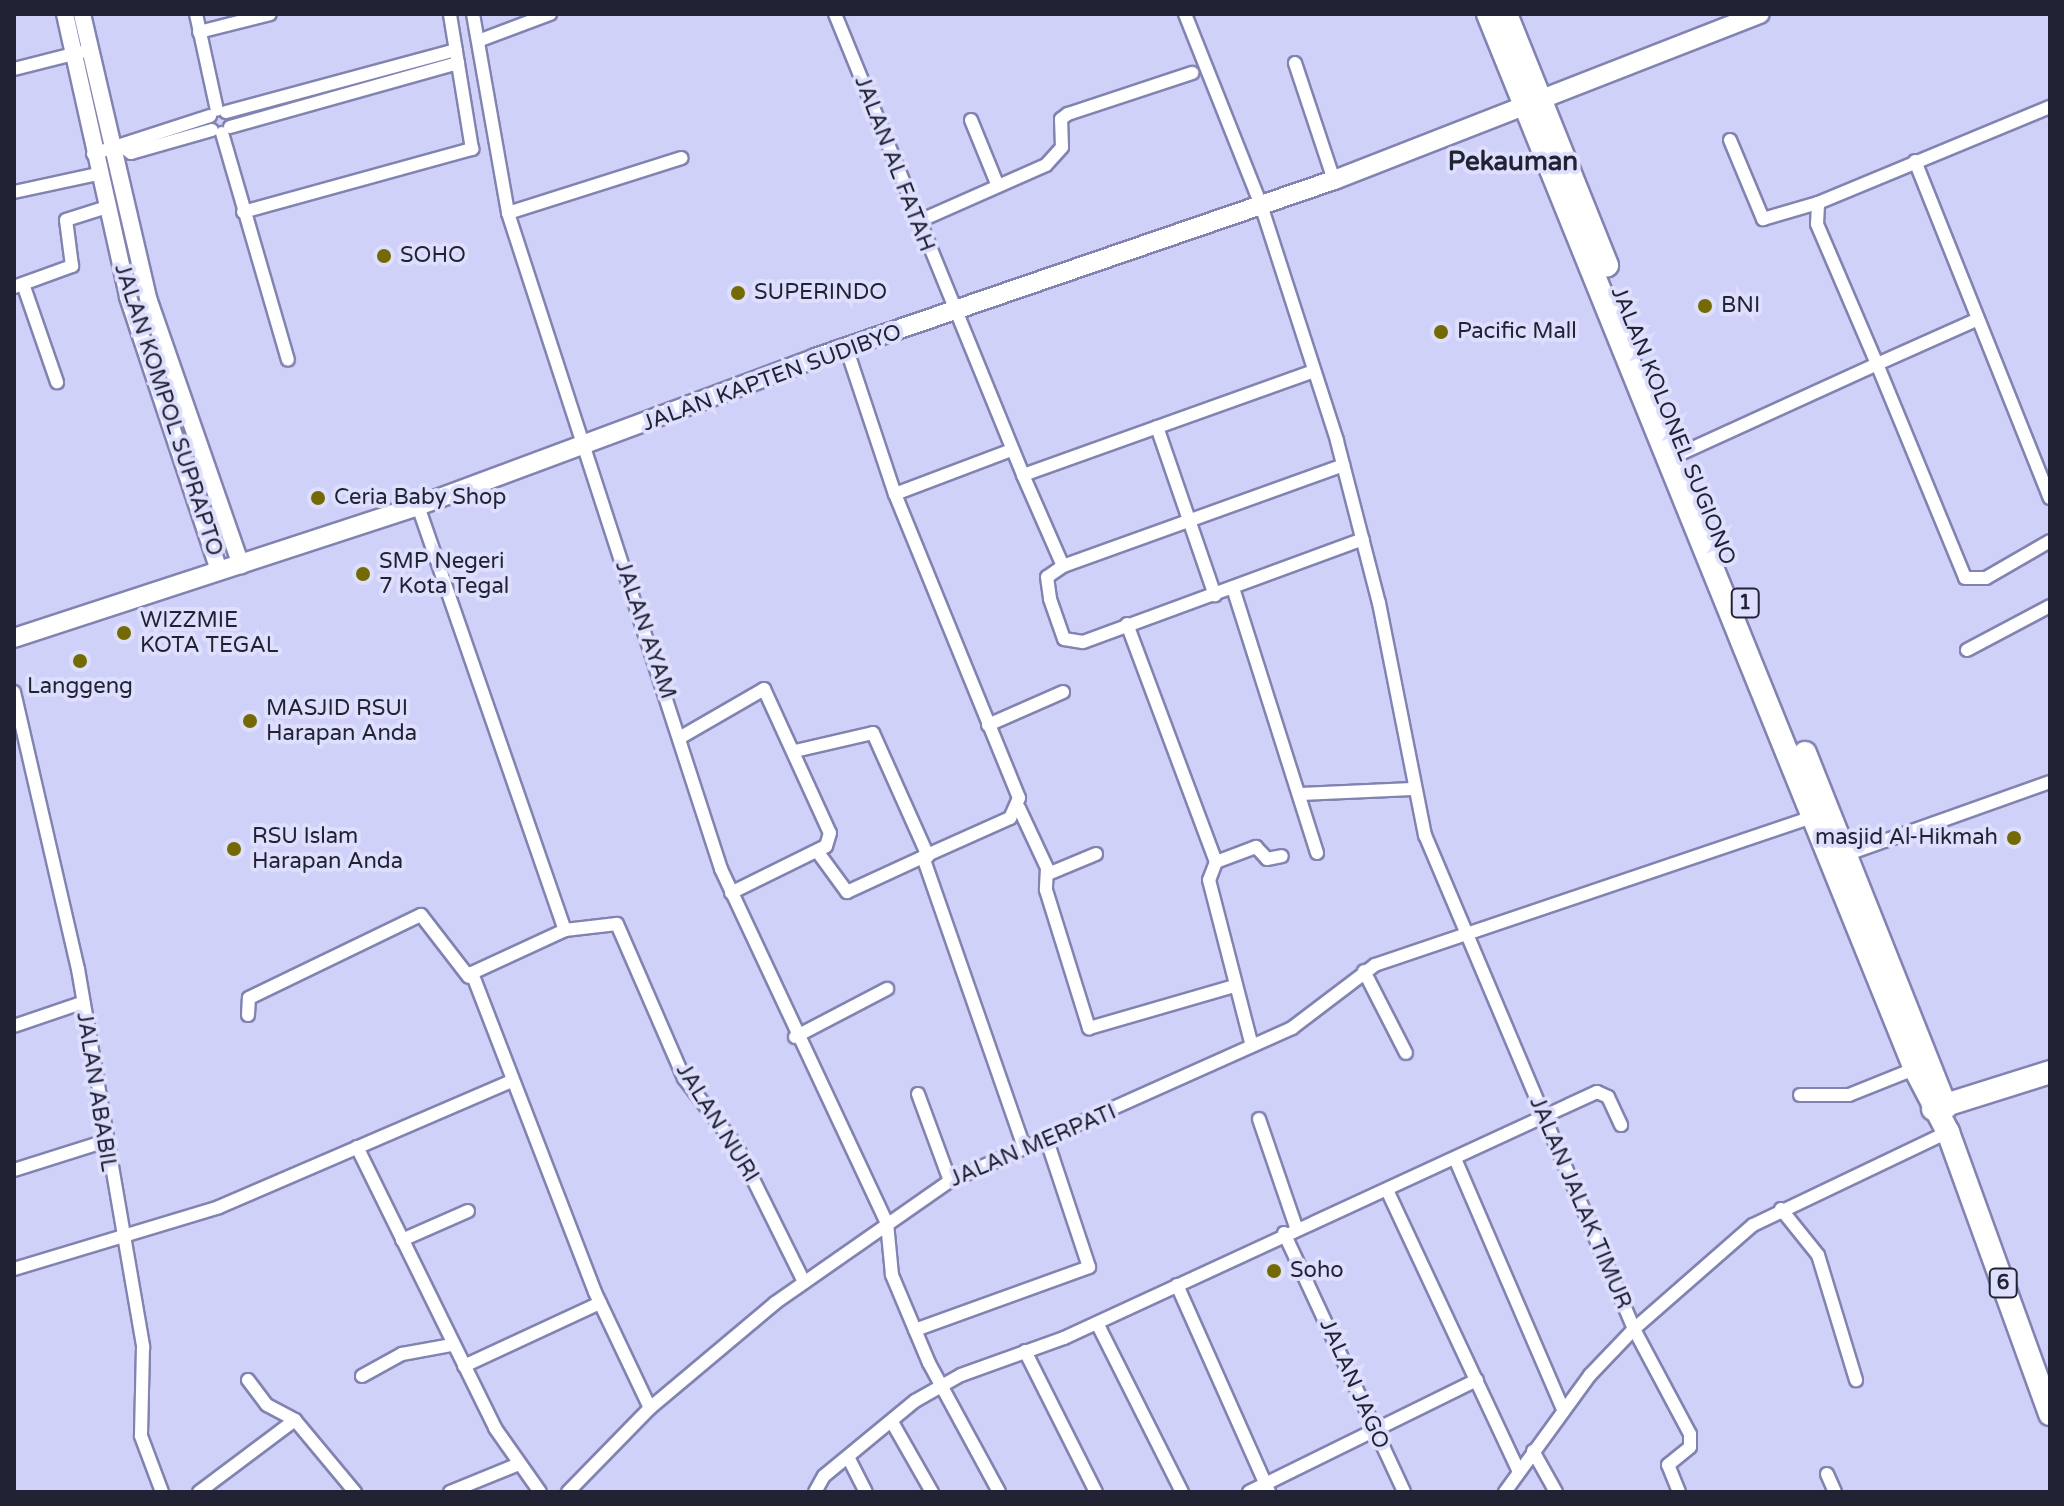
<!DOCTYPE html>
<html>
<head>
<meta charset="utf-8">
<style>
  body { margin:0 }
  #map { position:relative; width:2064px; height:1506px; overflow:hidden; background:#cfd1f9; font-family:"Varela Round",sans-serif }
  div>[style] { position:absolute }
  .roads { filter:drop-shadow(2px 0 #8283b1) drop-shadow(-2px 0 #8283b1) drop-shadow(0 2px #8283b1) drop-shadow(0 -2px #8283b1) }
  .minor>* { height:12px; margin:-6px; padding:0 6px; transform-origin:6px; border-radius:6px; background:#fff }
  .tertiary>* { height:16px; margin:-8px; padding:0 8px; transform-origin:8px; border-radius:8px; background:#fff }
  .secondary>* { height:18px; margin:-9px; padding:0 9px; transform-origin:9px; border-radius:9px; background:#fff }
  .trunk>* { height:22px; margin:-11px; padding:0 11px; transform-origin:11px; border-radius:11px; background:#fff }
  .dots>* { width:22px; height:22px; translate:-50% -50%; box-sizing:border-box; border:4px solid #dedffd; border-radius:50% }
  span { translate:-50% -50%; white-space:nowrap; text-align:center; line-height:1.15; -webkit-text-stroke:8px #dedffd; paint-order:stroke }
  .shield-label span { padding:2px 6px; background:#dedffd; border:2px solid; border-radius:6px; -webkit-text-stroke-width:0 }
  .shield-label { font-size:20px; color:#222235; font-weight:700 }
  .street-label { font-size:22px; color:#222235 }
  .poi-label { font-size:22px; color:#222235 }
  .left { translate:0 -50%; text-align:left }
  .right { translate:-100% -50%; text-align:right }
  .quarter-label { font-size:26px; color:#222235; font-weight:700 }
  .frame { position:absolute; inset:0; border:16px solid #222235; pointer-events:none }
</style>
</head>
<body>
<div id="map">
  <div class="roads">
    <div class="minor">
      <i style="left:196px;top:14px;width:98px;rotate:77.7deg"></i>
      <i style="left:473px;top:14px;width:202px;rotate:80deg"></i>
      <i style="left:508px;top:213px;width:690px;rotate:72.01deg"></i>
      <i style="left:721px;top:869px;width:391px;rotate:64.9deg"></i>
      <i style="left:887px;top:1223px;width:52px;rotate:84.5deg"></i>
      <i style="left:892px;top:1275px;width:95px;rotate:67.2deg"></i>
      <i style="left:929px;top:1363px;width:147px;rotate:61.5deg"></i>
      <i style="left:835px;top:14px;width:498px;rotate:67.8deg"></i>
      <i style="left:1185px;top:14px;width:206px;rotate:68.3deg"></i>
      <i style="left:1261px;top:205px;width:248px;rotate:72.1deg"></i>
      <i style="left:1337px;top:441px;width:167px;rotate:75.5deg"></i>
      <i style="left:1379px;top:603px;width:237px;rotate:78.8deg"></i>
      <i style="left:1425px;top:835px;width:536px;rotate:67.07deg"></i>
      <i style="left:1634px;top:1329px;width:64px;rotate:133.7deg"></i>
      <i style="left:1590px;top:1375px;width:145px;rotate:126deg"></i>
      <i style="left:199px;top:32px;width:73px;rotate:-14.2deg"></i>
      <i style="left:478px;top:41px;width:77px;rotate:-20.6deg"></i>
      <i style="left:1295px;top:63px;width:123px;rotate:71.6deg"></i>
      <i style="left:14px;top:69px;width:69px;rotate:-14.2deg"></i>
      <i style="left:226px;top:112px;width:238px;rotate:-15.1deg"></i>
      <i style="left:971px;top:120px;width:71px;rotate:67.8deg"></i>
      <i style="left:230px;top:127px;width:237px;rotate:-15.7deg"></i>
      <i style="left:222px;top:133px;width:236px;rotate:73.8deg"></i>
      <i style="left:1730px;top:140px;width:86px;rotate:67.3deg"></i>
      <i style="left:1763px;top:219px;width:57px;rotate:-16.2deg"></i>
      <i style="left:123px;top:147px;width:10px;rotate:37deg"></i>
      <i style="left:131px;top:153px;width:84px;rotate:-15.9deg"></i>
      <i style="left:93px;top:154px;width:123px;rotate:-18deg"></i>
      <i style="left:1915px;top:161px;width:363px;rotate:68.2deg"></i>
      <i style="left:14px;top:192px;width:86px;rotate:-12.1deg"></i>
      <i style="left:243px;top:212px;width:238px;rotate:-15.4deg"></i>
      <i style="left:472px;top:149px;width:137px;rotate:-99.3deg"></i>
      <i style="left:508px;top:213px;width:182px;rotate:-17.6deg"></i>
      <i style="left:917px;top:222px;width:141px;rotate:-23.8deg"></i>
      <i style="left:1046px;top:165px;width:24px;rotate:-48deg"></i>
      <i style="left:1062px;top:147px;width:28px;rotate:-92deg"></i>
      <i style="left:1061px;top:119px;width:9px;rotate:-36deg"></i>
      <i style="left:1068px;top:114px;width:131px;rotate:-18.3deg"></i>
      <i style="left:23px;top:284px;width:104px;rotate:70.9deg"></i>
      <i style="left:14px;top:287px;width:62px;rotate:-19.9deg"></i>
      <i style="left:72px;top:266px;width:46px;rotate:-97.4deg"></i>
      <i style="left:66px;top:220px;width:43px;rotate:-17.6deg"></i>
      <i style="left:1976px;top:320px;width:108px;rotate:156deg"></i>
      <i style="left:1877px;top:364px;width:231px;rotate:67.6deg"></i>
      <i style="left:1965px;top:578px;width:21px"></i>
      <i style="left:1986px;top:578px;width:74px;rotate:-30deg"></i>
      <i style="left:846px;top:347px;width:155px;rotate:71.6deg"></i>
      <i style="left:895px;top:494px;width:328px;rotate:67.8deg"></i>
      <i style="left:1019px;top:798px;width:22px;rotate:114deg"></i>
      <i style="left:1010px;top:818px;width:95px;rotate:155.9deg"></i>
      <i style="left:923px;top:857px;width:307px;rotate:70.8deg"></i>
      <i style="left:1314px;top:371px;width:309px;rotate:160.3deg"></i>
      <i style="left:1023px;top:475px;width:99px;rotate:66.3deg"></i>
      <i style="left:1063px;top:566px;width:19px;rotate:145deg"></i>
      <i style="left:1047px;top:577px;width:22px;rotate:82deg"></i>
      <i style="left:1050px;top:599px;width:42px;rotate:70.7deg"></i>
      <i style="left:1064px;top:639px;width:19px;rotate:9deg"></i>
      <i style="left:1083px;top:642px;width:298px;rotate:-20.2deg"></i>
      <i style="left:1157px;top:427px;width:178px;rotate:71deg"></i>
      <i style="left:1671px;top:458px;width:226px;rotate:-24.5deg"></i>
      <i style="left:1877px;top:364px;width:152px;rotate:-113.2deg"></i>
      <i style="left:1817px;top:224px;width:21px;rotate:-87deg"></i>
      <i style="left:1818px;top:203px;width:251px;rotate:-22.5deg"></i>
      <i style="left:895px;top:494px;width:122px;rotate:-20.7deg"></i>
      <i style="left:418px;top:506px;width:449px;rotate:70.9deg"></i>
      <i style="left:1063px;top:566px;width:298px;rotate:-19.8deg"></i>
      <i style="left:1233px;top:588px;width:278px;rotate:72.4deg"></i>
      <i style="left:1127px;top:624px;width:254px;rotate:69.5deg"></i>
      <i style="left:1216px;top:862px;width:19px;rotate:111deg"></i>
      <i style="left:1209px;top:880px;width:171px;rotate:75.5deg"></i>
      <i style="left:1967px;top:650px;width:94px;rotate:-27.9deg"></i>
      <i style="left:14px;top:692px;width:284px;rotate:77deg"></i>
      <i style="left:78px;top:969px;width:384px;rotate:80.2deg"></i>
      <i style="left:143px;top:1347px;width:89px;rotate:91.3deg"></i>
      <i style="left:141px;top:1436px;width:60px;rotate:69.4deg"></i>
      <i style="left:988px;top:725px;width:82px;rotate:-23.7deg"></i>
      <i style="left:681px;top:737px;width:96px;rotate:-30deg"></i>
      <i style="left:764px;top:689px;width:158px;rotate:65.4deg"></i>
      <i style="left:830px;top:833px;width:14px;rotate:107deg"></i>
      <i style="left:826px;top:846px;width:106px;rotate:153.7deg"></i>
      <i style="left:795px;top:751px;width:80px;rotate:-13deg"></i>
      <i style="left:873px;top:733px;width:135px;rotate:65.9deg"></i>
      <i style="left:1301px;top:794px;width:111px;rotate:-2.6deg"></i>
      <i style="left:1019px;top:808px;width:66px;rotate:65deg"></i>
      <i style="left:1047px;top:868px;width:22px;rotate:93deg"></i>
      <i style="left:1046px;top:890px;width:145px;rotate:72.7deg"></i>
      <i style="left:1089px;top:1028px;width:148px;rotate:-16.1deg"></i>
      <i style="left:817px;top:851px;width:51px;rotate:53.8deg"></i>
      <i style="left:847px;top:892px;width:84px;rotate:-24.7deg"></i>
      <i style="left:1842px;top:856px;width:221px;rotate:-19.6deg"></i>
      <i style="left:1216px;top:862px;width:43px;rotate:-20.6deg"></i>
      <i style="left:1256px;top:847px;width:16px;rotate:47deg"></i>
      <i style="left:1267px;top:859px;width:15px;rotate:-11deg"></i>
      <i style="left:1048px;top:874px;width:52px;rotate:-22.6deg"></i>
      <i style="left:1364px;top:971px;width:92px;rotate:62.9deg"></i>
      <i style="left:248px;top:1015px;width:17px;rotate:-87deg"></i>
      <i style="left:249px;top:998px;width:191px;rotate:-25.8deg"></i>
      <i style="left:421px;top:915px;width:78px;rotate:52.3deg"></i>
      <i style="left:14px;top:1026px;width:71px;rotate:-18.9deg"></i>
      <i style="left:795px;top:1037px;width:104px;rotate:-27.6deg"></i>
      <i style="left:918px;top:1094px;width:93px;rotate:69.8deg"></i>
      <i style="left:1800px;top:1095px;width:49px"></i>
      <i style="left:1849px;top:1095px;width:75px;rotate:-21.8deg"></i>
      <i style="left:1259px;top:1119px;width:114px;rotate:71.1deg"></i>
      <i style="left:357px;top:1147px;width:313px;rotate:63.8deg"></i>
      <i style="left:495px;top:1428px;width:78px;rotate:54.9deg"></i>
      <i style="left:1456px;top:1161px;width:270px;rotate:66.7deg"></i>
      <i style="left:14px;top:1170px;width:93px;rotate:-17.5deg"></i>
      <i style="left:1387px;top:1190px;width:311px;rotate:64.9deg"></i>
      <i style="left:1781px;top:1209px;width:59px;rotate:51.2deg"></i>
      <i style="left:1818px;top:1255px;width:131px;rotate:73.1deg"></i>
      <i style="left:1284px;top:1233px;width:285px;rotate:65.1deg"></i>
      <i style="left:402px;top:1240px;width:72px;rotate:-23.7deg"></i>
      <i style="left:14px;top:1269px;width:214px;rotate:-16.8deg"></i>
      <i style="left:219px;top:1207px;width:319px;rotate:-23.3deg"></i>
      <i style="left:1177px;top:1285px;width:227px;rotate:66deg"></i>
      <i style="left:1097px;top:1323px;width:189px;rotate:63.3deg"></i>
      <i style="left:915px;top:1330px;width:185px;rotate:-19.9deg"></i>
      <i style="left:1089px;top:1267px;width:136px;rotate:-108.4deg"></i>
      <i style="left:1025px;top:1351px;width:158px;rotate:63.3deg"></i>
      <i style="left:464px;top:1366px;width:150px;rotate:-24.9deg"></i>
      <i style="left:362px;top:1376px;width:46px;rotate:-28.8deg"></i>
      <i style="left:402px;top:1354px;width:51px;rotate:-10.2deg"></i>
      <i style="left:248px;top:1380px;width:31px;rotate:53deg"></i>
      <i style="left:267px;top:1405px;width:32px;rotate:28deg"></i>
      <i style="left:650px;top:1408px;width:128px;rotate:-115.4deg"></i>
      <i style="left:595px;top:1292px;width:342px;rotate:-111.1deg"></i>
      <i style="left:472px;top:973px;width:102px;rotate:-24.8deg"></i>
      <i style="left:565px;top:930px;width:52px;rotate:-6.6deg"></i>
      <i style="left:617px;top:924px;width:168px;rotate:66.5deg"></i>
      <i style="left:684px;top:1078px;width:87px;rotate:52.5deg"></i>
      <i style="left:737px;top:1147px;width:151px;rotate:63.6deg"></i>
      <i style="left:892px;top:1422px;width:81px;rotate:60.3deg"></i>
      <i style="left:1533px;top:1451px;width:47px;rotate:60.7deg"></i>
      <i style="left:848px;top:1457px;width:39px;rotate:63deg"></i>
      <i style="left:1827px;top:1474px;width:20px;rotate:66deg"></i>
      <i style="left:199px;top:1492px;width:120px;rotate:-36.9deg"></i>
      <i style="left:295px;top:1420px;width:94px;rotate:50.2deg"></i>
      <i style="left:450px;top:1492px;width:74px;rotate:-22.1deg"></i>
      <i style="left:568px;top:1492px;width:117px;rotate:-45.7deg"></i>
      <i style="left:650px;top:1408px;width:163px;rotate:-40deg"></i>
      <i style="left:775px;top:1303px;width:213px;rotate:-34.9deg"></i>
      <i style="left:950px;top:1181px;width:375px;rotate:-24.1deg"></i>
      <i style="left:1292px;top:1028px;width:104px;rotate:-37.2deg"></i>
      <i style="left:1375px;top:965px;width:467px;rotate:-18.7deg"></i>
      <i style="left:815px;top:1492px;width:18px;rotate:-61deg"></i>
      <i style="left:824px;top:1476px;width:118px;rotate:-39.5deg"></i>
      <i style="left:915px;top:1401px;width:53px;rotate:-29.5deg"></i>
      <i style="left:961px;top:1375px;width:109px;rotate:-19.8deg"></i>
      <i style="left:1064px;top:1338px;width:587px;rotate:-24.78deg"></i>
      <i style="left:1597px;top:1092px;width:12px;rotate:24deg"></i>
      <i style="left:1608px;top:1097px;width:31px;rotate:65deg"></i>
      <i style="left:1249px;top:1492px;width:254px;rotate:-26.2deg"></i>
      <i style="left:1679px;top:1492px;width:29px;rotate:-112deg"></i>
      <i style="left:1668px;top:1465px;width:28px;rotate:-39deg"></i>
      <i style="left:1690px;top:1447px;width:13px;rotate:-90deg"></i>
      <i style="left:1690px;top:1434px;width:119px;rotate:-118.1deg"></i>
      <i style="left:1634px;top:1329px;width:158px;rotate:-41.2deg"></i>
      <i style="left:1753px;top:1225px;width:216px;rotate:-25.5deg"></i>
    </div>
    <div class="tertiary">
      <i style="left:65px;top:14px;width:290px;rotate:77.4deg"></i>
      <i style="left:128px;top:297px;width:289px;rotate:71.6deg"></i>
      <i style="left:82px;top:14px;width:295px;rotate:76.9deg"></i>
      <i style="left:149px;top:301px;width:280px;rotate:70.8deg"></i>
    </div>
    <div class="secondary">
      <i style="left:14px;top:638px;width:425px;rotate:-18.1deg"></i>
      <i style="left:418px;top:506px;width:424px;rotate:-20.4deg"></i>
      <i style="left:815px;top:358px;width:549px;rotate:-18.93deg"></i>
      <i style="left:1334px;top:180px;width:457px;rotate:-21.3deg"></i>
    </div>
    <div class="trunk">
      <i style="left:1488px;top:14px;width:1138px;rotate:67.96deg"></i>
      <i style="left:1915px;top:1069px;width:71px;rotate:62.4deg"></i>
      <i style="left:1948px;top:1132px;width:300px;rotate:70.1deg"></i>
      <i style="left:1506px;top:14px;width:271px;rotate:68.1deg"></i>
      <i style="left:1805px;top:753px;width:381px;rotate:68.3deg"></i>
      <i style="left:1933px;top:1109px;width:123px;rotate:-17.5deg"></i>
    </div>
  </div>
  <div class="dots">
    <i style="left:384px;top:256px;background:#736a03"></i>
    <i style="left:738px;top:293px;background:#736a03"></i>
    <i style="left:1705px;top:306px;background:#736a03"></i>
    <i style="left:1441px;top:332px;background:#736a03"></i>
    <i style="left:318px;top:498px;background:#736a03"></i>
    <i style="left:363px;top:574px;background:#736a03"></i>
    <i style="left:124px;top:633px;background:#736a03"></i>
    <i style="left:80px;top:661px;background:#736a03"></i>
    <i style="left:250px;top:721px;background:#736a03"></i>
    <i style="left:2014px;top:838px;background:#736a03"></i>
    <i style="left:234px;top:849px;background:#736a03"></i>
    <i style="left:1274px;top:1271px;background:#736a03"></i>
  </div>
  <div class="shield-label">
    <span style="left:1745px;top:603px">1</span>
    <span style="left:2003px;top:1283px">6</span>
  </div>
  <div class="street-label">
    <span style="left:894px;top:164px;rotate:69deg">JALAN AL FATAH</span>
    <span style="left:772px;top:378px;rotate:-20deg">JALAN KAPTEN SUDIBYO</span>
    <span style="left:168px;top:410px;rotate:72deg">JALAN KOMPOL SUPRAPTO</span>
    <span style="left:1673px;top:426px;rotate:68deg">JALAN KOLONEL SUGIONO</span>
    <span style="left:645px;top:630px;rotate:71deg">JALAN AYAM</span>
    <span style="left:96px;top:1092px;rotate:81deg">JALAN ABABIL</span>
    <span style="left:717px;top:1123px;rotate:58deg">JALAN NURI</span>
    <span style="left:1033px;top:1146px;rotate:-23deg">JALAN MERPATI</span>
    <span style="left:1580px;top:1203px;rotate:67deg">JALAN JALAK TIMUR</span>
    <span style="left:1354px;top:1384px;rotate:66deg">JALAN JAGO</span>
  </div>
  <div class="poi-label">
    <span class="left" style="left:400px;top:256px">SOHO</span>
    <span class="left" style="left:754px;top:293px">SUPERINDO</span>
    <span class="left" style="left:1721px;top:306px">BNI</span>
    <span class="left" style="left:1457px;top:332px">Pacific Mall</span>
    <span class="left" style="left:334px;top:498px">Ceria Baby Shop</span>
    <span class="left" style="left:379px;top:574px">SMP Negeri<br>7 Kota Tegal</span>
    <span class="left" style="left:140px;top:633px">WIZZMIE<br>KOTA TEGAL</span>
    <span style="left:80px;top:687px">Langgeng</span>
    <span class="left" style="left:266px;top:721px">MASJID RSUI<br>Harapan Anda</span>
    <span class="left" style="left:252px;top:849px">RSU Islam<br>Harapan Anda</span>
    <span class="right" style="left:1998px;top:838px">masjid Al-Hikmah</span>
    <span class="left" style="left:1290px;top:1271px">Soho</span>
  </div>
  <div class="quarter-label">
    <span style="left:1513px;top:162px">Pekauman</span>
  </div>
  <div class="frame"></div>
</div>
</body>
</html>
